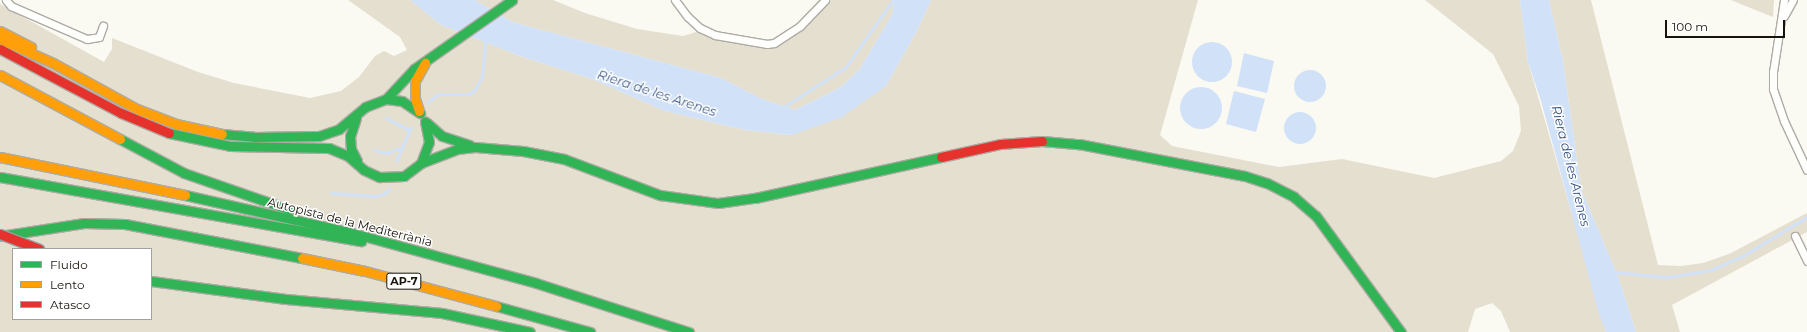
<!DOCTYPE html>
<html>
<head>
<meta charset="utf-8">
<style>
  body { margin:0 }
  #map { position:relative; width:1807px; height:332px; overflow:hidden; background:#faf9f2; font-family:Montserrat,sans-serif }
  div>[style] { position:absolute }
  .green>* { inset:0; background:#e5dfcf }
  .water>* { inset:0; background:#d1e1f8 }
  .round { border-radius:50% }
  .stream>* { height:2.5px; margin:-1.25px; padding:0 1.25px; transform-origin:1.25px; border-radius:1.25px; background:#d1e1f8 }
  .roads { filter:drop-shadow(1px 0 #aeaba4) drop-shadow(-1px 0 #aeaba4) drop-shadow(0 1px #aeaba4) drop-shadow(0 -1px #aeaba4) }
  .street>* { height:7px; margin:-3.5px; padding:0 3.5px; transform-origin:3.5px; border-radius:3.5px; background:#fefefd }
  .fast>* { height:9px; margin:-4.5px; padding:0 4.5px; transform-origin:4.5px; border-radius:4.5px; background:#30b455 }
  .slow>* { height:9px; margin:-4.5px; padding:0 4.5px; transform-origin:4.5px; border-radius:4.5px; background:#ff9f0a }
  .jam>* { height:9px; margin:-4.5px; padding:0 4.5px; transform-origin:4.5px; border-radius:4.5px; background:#e5322d }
  .bridges { filter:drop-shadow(1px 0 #96a0a0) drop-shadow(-1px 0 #96a0a0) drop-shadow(0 1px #96a0a0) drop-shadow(0 -1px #96a0a0) }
  .jam-bridge>* { height:9px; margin:-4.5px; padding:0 4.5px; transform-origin:4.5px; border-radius:4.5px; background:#e5322d }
  span { translate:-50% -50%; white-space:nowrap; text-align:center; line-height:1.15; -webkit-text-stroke:3px #fff; paint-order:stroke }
  .shield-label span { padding:1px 3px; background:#fff; border:1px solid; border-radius:3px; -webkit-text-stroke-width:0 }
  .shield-label { font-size:11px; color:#17130a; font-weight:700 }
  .street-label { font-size:12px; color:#17130a }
  .water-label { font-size:13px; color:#355483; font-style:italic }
  .legend { position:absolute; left:12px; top:248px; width:140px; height:72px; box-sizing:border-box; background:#fff; border:1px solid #a2a19d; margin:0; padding:5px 7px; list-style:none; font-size:12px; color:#17130a }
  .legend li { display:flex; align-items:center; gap:8px; height:20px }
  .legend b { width:20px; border:1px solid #a2a19d }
  .scale { position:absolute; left:1665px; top:20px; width:120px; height:18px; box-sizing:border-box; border:2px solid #17130a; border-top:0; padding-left:5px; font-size:12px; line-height:14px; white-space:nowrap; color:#17130a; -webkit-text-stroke:3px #fff; paint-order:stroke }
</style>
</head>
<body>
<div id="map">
  <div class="green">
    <i style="clip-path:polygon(evenodd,348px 0,410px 0,441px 25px,520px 56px,592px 79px,665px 111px,745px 130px,792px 135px,886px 86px,919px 27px,931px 0,1198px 0,1160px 135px,1172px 146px,1279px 167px,1342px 159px,1434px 178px,1501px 161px,1513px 151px,1521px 131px,1519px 106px,1493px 54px,1425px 0,1520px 0,1528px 62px,1606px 332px,1510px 332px,1501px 311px,1492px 303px,1475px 309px,1468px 332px,0 332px,0 4px,104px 62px,112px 49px,112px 38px,198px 72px,234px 83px,310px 98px,341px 91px,359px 77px,375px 56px,384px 51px,394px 56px,407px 50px,400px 37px,348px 0,13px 249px,151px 249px,151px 319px,13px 319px,13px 249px)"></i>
    <i style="clip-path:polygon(475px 0,553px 0,585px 13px,637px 29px,683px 36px,696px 32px,769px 49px,803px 29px,831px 0,894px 0,892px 15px,859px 70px,841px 87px,795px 110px,760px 98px,721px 78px,512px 22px)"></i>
    <i style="clip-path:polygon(1549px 0,1591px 0,1658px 265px,1681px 266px,1703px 263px,1729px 254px,1807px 213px,1807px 232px,1672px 305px,1680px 332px,1636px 332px,1619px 279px,1581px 189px,1563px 61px)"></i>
    <i style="clip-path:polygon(1731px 0,1774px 0,1773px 17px,1748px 7px)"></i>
  </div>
  <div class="water">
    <i style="clip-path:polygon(410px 0,475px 0,512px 22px,721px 78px,760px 98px,795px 110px,841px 87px,859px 70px,892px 15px,894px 0,931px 0,919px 27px,886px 86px,842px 117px,792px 135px,745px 130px,665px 111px,592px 79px,520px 56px,441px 25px)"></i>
    <i style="clip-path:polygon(1520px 0,1549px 0,1563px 61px,1581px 189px,1619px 279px,1636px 332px,1606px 332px,1599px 314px,1541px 101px,1528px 62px)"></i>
    <i class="round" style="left:1192px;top:42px;width:40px;height:40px"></i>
    <i style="clip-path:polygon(1244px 53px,1274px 61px,1267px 93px,1237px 86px)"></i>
    <i class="round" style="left:1294px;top:70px;width:32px;height:32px"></i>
    <i class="round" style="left:1180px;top:87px;width:42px;height:42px"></i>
    <i style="clip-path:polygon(1234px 91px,1265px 99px,1256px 132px,1226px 124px)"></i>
    <i class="round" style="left:1284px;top:112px;width:32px;height:32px"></i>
  </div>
  <div class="stream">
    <i style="left:427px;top:103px;width:14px;rotate:-39deg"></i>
    <i style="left:438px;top:94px;width:31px"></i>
    <i style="left:469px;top:94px;width:6px;rotate:-31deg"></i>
    <i style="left:474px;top:91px;width:16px;rotate:-60deg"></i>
    <i style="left:482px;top:77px;width:38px;rotate:-85deg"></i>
    <i style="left:782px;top:108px;width:76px;rotate:-32.6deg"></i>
    <i style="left:846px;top:67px;width:82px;rotate:-55deg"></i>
    <i style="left:386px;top:118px;width:27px;rotate:27deg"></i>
    <i style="left:374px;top:150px;width:13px;rotate:13deg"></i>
    <i style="left:387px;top:153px;width:15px;rotate:-20deg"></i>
    <i style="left:396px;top:161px;width:36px;rotate:-66deg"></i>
    <i style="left:331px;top:193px;width:44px;rotate:3.9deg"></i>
    <i style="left:375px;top:196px;width:9px;rotate:-13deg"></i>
    <i style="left:384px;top:194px;width:7px;rotate:-45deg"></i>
    <i style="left:1613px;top:272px;width:55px;rotate:5.2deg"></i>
    <i style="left:1668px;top:277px;width:44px;rotate:-9.2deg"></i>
    <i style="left:1711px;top:270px;width:35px;rotate:-24deg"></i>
    <i style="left:1743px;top:256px;width:75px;rotate:-31.4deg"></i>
  </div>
  <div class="roads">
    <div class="street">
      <i style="left:6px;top:0;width:8px;rotate:50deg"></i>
      <i style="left:11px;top:6px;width:83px;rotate:23.5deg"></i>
      <i style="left:87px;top:39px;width:12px;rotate:-9deg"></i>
      <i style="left:99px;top:37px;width:12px;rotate:-70deg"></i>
      <i style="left:675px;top:0;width:21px;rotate:53deg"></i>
      <i style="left:688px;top:17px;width:16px;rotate:43deg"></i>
      <i style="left:700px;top:28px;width:17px;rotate:25deg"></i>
      <i style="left:715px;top:35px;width:53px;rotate:9.8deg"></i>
      <i style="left:767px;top:44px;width:7px;rotate:-8deg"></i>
      <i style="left:774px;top:43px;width:31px;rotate:-33deg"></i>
      <i style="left:800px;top:26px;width:36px;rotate:-46deg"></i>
      <i style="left:1784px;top:0;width:73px;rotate:98.7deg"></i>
      <i style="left:1773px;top:72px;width:17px;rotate:90deg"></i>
      <i style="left:1773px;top:89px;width:34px;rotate:71deg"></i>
      <i style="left:1784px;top:121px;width:54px;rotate:64.9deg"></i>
      <i style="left:1784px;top:16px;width:18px;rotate:-61deg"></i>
      <i style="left:1795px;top:236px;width:28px;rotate:64deg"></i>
    </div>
    <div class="fast">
      <i style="left:386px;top:99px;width:41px;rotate:-47deg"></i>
      <i style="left:414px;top:69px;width:120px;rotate:-35.1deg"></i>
      <i style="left:356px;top:118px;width:19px;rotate:108deg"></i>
      <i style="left:350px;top:136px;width:13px;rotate:86deg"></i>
      <i style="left:351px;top:149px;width:13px;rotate:63deg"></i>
      <i style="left:427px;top:123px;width:20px;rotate:41deg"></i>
      <i style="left:442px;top:136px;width:29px;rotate:18deg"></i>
      <i style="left:169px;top:133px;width:62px;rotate:12deg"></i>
      <i style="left:230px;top:146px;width:99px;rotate:1.2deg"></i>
      <i style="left:329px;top:148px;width:21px;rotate:23deg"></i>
      <i style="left:348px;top:156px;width:21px;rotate:41deg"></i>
      <i style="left:364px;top:170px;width:17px;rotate:25deg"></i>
      <i style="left:379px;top:177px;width:25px;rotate:-2deg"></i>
      <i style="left:404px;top:176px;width:21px;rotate:-37deg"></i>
      <i style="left:421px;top:163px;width:22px;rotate:-69deg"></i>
      <i style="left:429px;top:142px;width:21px;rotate:-101deg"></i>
      <i style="left:222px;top:134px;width:32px;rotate:5deg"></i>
      <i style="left:254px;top:137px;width:65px;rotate:-0.9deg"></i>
      <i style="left:319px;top:136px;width:21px;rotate:-19deg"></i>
      <i style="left:339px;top:129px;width:34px;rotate:-40deg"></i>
      <i style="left:365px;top:107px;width:22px;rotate:-21deg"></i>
      <i style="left:386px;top:99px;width:16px;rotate:7deg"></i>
      <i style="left:402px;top:101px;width:22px;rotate:34deg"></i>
      <i style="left:120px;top:139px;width:72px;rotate:28deg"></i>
      <i style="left:184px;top:173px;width:112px;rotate:19.2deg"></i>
      <i style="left:1042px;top:141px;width:37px;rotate:5deg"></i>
      <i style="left:1079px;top:144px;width:169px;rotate:10.9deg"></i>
      <i style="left:1245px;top:176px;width:23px;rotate:18deg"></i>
      <i style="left:1267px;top:183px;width:30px;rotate:27deg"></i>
      <i style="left:1294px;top:197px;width:29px;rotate:41deg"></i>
      <i style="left:1316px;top:216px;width:144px;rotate:53.8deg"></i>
      <i style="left:421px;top:163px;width:39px;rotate:-21deg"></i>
      <i style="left:457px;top:149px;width:18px;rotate:-6deg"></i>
      <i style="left:475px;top:147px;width:48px;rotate:4.8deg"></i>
      <i style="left:523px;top:151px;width:42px;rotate:11deg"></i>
      <i style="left:564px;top:159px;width:103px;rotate:20.6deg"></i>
      <i style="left:660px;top:195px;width:59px;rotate:7.9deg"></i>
      <i style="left:718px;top:203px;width:37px;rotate:-8deg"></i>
      <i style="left:755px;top:198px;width:190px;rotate:-12.4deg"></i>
      <i style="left:0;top:177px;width:367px;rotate:10.1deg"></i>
      <i style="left:185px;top:195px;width:164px;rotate:12.7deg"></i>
      <i style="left:345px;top:231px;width:198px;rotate:15.2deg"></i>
      <i style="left:536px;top:283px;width:161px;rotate:17.8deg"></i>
      <i style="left:0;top:236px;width:85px;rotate:-8.8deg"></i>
      <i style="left:84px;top:223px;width:41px;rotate:1.4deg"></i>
      <i style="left:125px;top:224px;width:180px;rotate:10.9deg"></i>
      <i style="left:151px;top:281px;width:136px;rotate:7.6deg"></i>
      <i style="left:286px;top:299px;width:157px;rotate:5.1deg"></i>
      <i style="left:442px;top:313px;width:90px;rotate:12.2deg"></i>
      <i style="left:496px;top:306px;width:98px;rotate:15.5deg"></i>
    </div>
    <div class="slow">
      <i style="left:0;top:31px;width:35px;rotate:27deg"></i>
      <i style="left:0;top:39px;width:58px;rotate:24.4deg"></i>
      <i style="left:53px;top:63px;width:96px;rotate:28.7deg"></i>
      <i style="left:137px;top:109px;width:42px;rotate:21deg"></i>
      <i style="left:176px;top:124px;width:47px;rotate:12.3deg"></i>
      <i style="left:0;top:75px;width:136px;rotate:28.1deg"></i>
      <i style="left:419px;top:111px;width:13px;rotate:-108deg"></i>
      <i style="left:415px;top:99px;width:18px;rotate:-90deg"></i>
      <i style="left:415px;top:81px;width:21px;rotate:-61deg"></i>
      <i style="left:0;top:157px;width:189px;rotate:11.6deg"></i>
      <i style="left:302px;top:258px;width:64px;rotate:11.7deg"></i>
      <i style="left:365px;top:271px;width:136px;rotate:15deg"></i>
    </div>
    <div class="jam">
      <i style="left:0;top:49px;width:137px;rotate:27.9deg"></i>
      <i style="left:121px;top:113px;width:52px;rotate:22.6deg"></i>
      <i style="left:941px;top:157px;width:60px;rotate:-12.4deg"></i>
      <i style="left:1000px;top:144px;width:42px;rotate:-4.1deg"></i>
    </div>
  </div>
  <div class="bridges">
    <div class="jam-bridge">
      <i style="left:0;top:234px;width:42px;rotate:21deg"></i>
    </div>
  </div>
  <div class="shield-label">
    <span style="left:404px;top:281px">AP-7</span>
  </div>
  <div class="street-label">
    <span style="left:350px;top:222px;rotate:14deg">Autopista de la Mediterrània</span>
  </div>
  <div class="water-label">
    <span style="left:657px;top:93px;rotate:18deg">Riera de les Arenes</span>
    <span style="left:1571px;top:166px;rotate:76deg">Riera de les Arenes</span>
  </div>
  <ul class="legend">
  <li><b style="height:5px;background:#30b455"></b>Fluido</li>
  <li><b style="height:5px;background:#ff9f0a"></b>Lento</li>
  <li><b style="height:5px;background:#e5322d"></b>Atasco</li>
  </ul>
  <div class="scale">100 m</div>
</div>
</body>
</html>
